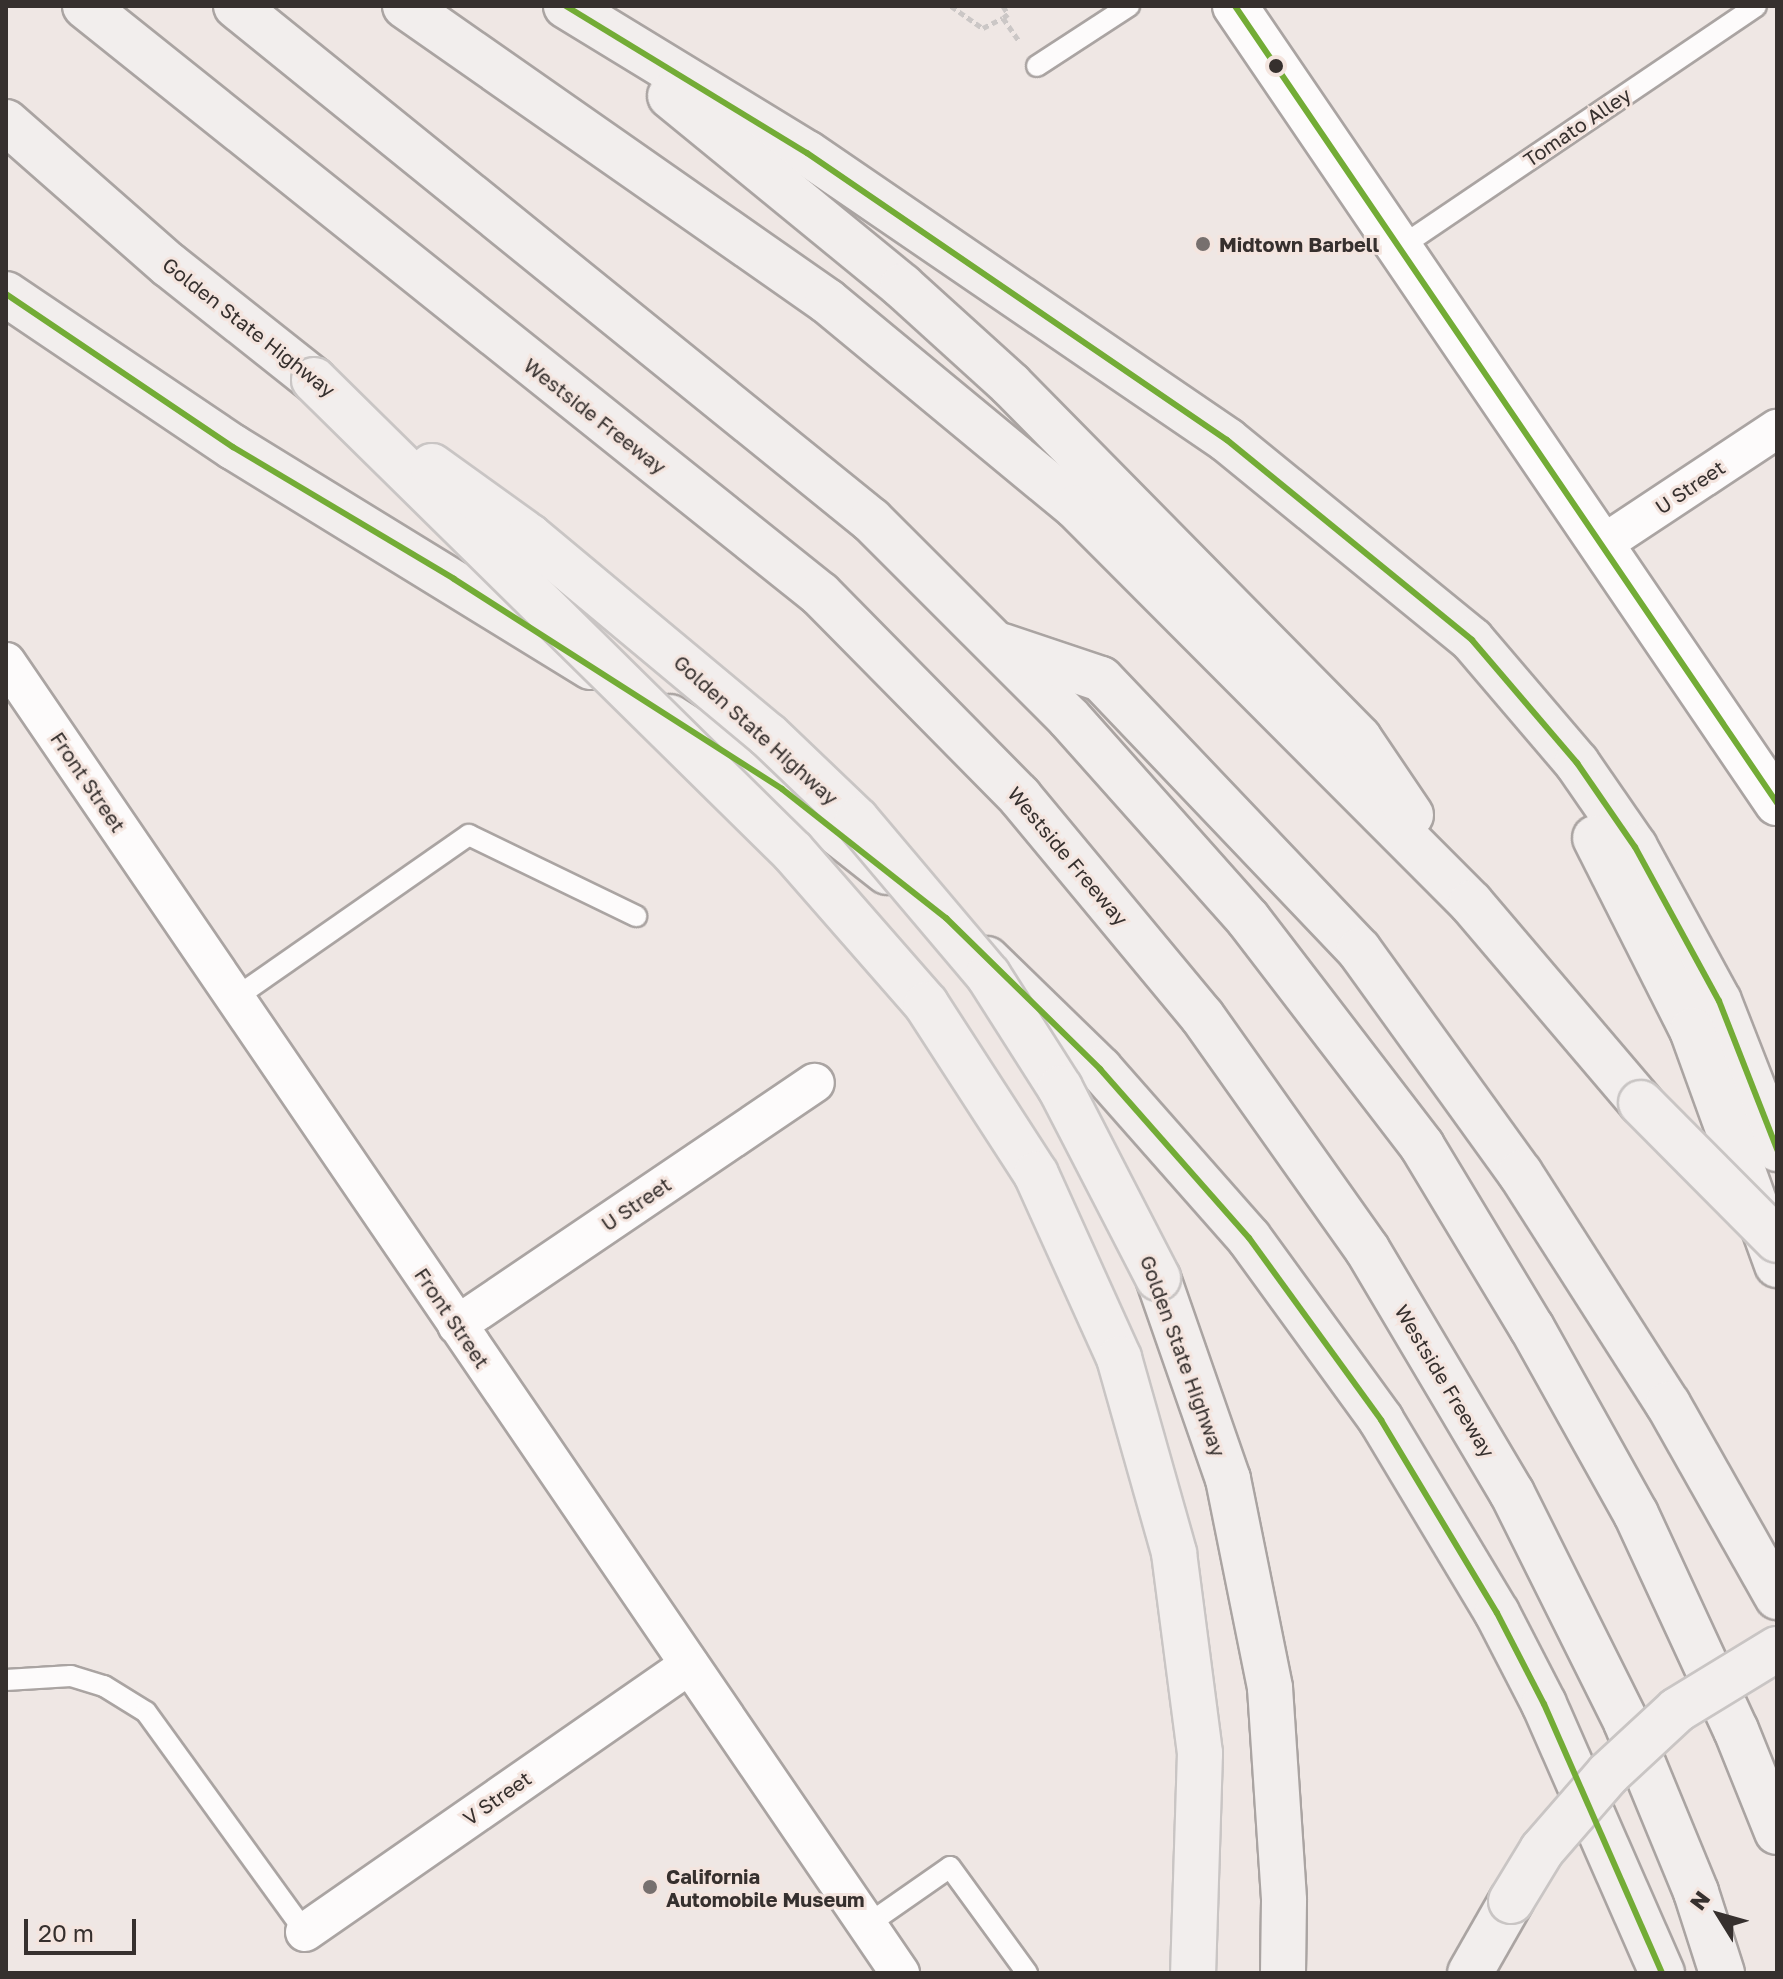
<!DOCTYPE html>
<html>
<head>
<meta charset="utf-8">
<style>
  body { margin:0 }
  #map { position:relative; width:1783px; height:1979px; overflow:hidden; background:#efe7e4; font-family:"Golos Text",sans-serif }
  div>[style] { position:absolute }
  .path>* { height:5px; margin-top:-2.5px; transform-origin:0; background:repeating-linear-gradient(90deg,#cbc7c6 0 6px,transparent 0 10px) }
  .roads { filter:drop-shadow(2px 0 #aaa4a2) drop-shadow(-2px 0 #aaa4a2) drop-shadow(0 2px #aaa4a2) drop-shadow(0 -2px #aaa4a2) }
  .service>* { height:20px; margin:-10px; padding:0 10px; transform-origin:10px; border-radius:10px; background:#fdfbfb }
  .minor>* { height:38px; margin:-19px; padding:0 19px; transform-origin:19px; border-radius:19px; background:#fdfbfb }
  .tertiary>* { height:44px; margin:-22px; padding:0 22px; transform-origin:22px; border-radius:22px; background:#fdfbfb }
  .motorway>* { height:44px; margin:-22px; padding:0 22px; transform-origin:22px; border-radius:22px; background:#f2eeed }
  .bridges { filter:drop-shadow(2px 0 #c9c5c4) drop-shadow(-2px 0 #c9c5c4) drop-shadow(0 2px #c9c5c4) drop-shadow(0 -2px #c9c5c4) }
  .motorway-bridge>* { height:44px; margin:-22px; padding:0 22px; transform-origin:22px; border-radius:22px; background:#f2eeed }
  .bus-1>* { height:6px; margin:-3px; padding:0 3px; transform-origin:3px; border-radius:3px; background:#73ac36 }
  .dots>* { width:22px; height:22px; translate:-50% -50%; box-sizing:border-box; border:4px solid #f4e5df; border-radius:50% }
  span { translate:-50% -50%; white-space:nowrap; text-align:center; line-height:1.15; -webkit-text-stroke:6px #f4e5df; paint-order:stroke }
  .street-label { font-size:20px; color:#36302e }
  .poi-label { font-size:20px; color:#36302e; font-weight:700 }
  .left { translate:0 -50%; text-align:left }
  .frame { position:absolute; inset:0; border:8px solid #36302e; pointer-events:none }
  .north { position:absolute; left:1679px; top:1875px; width:80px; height:80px; -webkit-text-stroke:6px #f4e5df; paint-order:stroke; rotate:307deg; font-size:22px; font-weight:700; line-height:32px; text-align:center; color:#36302e }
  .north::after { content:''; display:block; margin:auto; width:28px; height:36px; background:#36302e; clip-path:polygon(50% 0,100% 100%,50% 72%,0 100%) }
  .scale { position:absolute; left:24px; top:1919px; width:112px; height:36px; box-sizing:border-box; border:4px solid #36302e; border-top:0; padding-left:10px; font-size:24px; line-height:28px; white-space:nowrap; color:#36302e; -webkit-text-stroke:6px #f4e5df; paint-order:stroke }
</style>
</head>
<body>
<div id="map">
  <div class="path">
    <i style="left:951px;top:6px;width:39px;rotate:35deg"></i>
    <i style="left:983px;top:28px;width:22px;rotate:-27deg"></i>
    <i style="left:1003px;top:18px;width:29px;rotate:55deg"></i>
    <i style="left:1003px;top:6px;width:9px;rotate:58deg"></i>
    <i style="left:1008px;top:14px;width:6px;rotate:141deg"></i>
  </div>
  <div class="roads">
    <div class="service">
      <i style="left:1037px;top:66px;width:110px;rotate:-33.1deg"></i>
      <i style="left:1399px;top:248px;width:431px;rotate:-34.1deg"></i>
      <i style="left:235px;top:998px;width:285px;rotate:-34.9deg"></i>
      <i style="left:469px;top:835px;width:186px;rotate:25.9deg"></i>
      <i style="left:6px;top:1680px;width:65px;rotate:-3.5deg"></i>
      <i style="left:71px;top:1676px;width:34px;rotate:17deg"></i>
      <i style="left:104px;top:1686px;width:49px;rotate:31.8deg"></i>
      <i style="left:146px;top:1712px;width:271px;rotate:54.1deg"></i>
      <i style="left:867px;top:1925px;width:101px;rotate:-34.9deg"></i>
      <i style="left:950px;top:1867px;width:131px;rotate:54deg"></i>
    </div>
    <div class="minor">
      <i style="left:1603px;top:544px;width:209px;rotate:-33.5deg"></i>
      <i style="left:6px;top:662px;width:1587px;rotate:55.71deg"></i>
      <i style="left:457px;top:1325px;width:432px;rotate:-34.1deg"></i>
      <i style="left:305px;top:1932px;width:468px;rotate:-34.8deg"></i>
    </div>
    <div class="tertiary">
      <i style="left:1235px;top:6px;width:964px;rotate:55.78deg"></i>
    </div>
    <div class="motorway">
      <i style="left:85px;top:6px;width:941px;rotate:38.66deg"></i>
      <i style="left:820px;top:594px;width:285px;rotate:45.4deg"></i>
      <i style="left:1020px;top:797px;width:285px;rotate:50.3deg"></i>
      <i style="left:1202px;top:1016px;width:286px;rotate:54.7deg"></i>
      <i style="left:1367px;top:1249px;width:284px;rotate:59.3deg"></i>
      <i style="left:1512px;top:1493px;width:256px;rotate:63.5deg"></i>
      <i style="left:1626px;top:1722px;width:184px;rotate:67.6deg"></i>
      <i style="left:1696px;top:1892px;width:85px;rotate:72.2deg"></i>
      <i style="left:236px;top:6px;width:817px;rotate:38.99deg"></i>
      <i style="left:871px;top:520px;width:280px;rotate:45deg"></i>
      <i style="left:1069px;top:718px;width:269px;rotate:48.3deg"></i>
      <i style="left:1248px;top:919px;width:286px;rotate:52.5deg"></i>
      <i style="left:1422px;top:1146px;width:213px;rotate:58.9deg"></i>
      <i style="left:1532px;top:1328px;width:213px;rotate:60.8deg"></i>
      <i style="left:1636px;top:1514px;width:238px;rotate:65.2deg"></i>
      <i style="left:1736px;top:1730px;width:110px;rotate:68.1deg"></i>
      <i style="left:405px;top:6px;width:515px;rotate:34.96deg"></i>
      <i style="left:827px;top:301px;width:323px;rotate:39.6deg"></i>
      <i style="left:1076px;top:507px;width:559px;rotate:45.07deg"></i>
      <i style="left:1471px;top:903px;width:262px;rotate:49.6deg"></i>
      <i style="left:566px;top:6px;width:282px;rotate:31.4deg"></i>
      <i style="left:807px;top:153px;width:509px;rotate:34.35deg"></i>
      <i style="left:1227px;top:440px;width:316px;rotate:39.2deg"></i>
      <i style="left:1472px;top:640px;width:162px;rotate:49.5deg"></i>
      <i style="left:1577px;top:763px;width:102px;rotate:55.4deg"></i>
      <i style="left:1635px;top:847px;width:175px;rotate:61.4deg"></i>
      <i style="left:1719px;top:1001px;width:159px;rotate:68.6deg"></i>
      <i style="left:670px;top:96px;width:300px;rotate:39.3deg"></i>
      <i style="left:902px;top:286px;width:146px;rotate:42.2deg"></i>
      <i style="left:1010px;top:384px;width:497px;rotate:45.4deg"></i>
      <i style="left:1359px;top:738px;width:93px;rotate:56deg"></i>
      <i style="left:6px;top:122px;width:217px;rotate:41.3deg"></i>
      <i style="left:169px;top:265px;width:185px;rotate:38.4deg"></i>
      <i style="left:6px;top:294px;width:274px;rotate:34deg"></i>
      <i style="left:233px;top:447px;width:420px;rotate:31.6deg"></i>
      <i style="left:1003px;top:646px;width:103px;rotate:18.6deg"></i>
      <i style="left:1101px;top:679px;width:374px;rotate:46.4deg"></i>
      <i style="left:1359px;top:950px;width:275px;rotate:54.2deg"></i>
      <i style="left:1520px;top:1173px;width:274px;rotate:57.4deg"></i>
      <i style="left:1668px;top:1404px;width:222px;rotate:60.5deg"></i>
      <i style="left:670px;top:717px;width:133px;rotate:32.7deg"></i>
      <i style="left:782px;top:789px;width:134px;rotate:38.3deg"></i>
      <i style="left:1595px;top:838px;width:215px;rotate:63.2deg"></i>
      <i style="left:1692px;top:1030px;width:250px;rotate:70.1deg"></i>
      <i style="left:987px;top:959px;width:158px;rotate:44.2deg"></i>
      <i style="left:1100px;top:1069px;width:225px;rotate:48.6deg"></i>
      <i style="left:1249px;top:1238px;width:225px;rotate:54deg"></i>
      <i style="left:1381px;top:1420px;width:225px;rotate:59deg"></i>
      <i style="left:1497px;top:1613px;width:102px;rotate:62.7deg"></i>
      <i style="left:1544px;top:1704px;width:294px;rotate:66.3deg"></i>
      <i style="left:1158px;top:1278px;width:213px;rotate:70.8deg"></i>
      <i style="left:1228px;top:1479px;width:213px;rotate:78.6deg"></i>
      <i style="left:1270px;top:1688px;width:213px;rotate:86.2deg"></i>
      <i style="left:1284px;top:1901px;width:72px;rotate:90.8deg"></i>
      <i style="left:1470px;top:1973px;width:83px;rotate:-60.3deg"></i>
    </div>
  </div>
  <div class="bridges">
    <div class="motorway-bridge">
      <i style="left:314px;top:380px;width:672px;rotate:44.58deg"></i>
      <i style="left:793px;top:852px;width:202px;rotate:48.8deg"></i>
      <i style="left:926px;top:1004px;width:202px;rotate:57.1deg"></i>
      <i style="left:1036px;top:1174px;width:202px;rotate:65.7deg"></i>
      <i style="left:1119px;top:1358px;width:203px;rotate:74.2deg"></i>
      <i style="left:1174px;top:1553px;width:202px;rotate:82.6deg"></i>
      <i style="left:1200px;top:1753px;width:220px;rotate:91.8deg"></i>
      <i style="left:432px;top:466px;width:120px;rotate:35.8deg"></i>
      <i style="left:529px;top:536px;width:311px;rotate:39.8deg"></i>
      <i style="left:768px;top:735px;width:123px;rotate:43.7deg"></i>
      <i style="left:857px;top:820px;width:203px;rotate:49.8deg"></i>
      <i style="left:988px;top:975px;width:134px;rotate:57.5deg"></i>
      <i style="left:1060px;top:1088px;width:214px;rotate:62.7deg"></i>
      <i style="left:1641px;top:1103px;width:193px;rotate:45.2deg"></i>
      <i style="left:1511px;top:1901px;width:60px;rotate:-58.7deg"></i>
      <i style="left:1542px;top:1850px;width:101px;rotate:-49deg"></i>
      <i style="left:1608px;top:1774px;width:94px;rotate:-42.8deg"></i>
      <i style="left:1677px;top:1710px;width:117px;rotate:-31.4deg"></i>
    </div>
  </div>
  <div class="bus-1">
    <i style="left:566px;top:6px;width:282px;rotate:31.4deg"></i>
    <i style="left:807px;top:153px;width:509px;rotate:34.35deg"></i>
    <i style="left:1227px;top:440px;width:316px;rotate:39.2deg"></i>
    <i style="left:1472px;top:640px;width:162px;rotate:49.5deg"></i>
    <i style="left:1577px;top:763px;width:102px;rotate:55.4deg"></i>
    <i style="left:1635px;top:847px;width:175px;rotate:61.4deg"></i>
    <i style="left:1719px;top:1001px;width:159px;rotate:68.6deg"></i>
    <i style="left:1235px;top:6px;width:964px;rotate:55.78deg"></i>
    <i style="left:6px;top:294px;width:274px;rotate:34deg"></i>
    <i style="left:233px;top:447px;width:257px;rotate:30.8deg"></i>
    <i style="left:454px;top:579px;width:389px;rotate:32.6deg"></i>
    <i style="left:782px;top:789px;width:209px;rotate:38.2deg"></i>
    <i style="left:946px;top:918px;width:216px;rotate:44.4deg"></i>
    <i style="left:1100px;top:1069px;width:225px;rotate:48.6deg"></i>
    <i style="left:1249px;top:1238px;width:225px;rotate:54deg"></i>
    <i style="left:1381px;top:1420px;width:225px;rotate:59deg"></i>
    <i style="left:1497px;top:1613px;width:102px;rotate:62.7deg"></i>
    <i style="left:1544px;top:1704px;width:294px;rotate:66.3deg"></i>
  </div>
  <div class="dots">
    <i style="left:1276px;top:66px;background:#36302e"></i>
    <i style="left:1203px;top:244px;background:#77706e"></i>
    <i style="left:650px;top:1887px;background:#77706e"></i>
  </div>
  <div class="street-label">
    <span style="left:1577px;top:127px;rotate:-34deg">Tomato Alley</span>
    <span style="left:249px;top:327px;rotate:38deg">Golden State Highway</span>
    <span style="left:595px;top:416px;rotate:38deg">Westside Freeway</span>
    <span style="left:1690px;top:487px;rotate:-34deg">U Street</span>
    <span style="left:756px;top:730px;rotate:42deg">Golden State Highway</span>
    <span style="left:88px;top:782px;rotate:56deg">Front Street</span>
    <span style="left:1068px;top:856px;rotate:50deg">Westside Freeway</span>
    <span style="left:636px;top:1204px;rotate:-34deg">U Street</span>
    <span style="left:452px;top:1318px;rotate:56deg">Front Street</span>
    <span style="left:1183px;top:1356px;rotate:70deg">Golden State Highway</span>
    <span style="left:1445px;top:1381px;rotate:59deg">Westside Freeway</span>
    <span style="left:497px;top:1798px;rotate:-35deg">V Street</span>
  </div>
  <div class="poi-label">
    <span class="left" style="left:1219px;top:244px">Midtown Barbell</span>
    <span class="left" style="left:666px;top:1888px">California<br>Automobile Museum</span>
  </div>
  <div class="frame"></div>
  <div class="north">N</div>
  <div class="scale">20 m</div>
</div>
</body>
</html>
